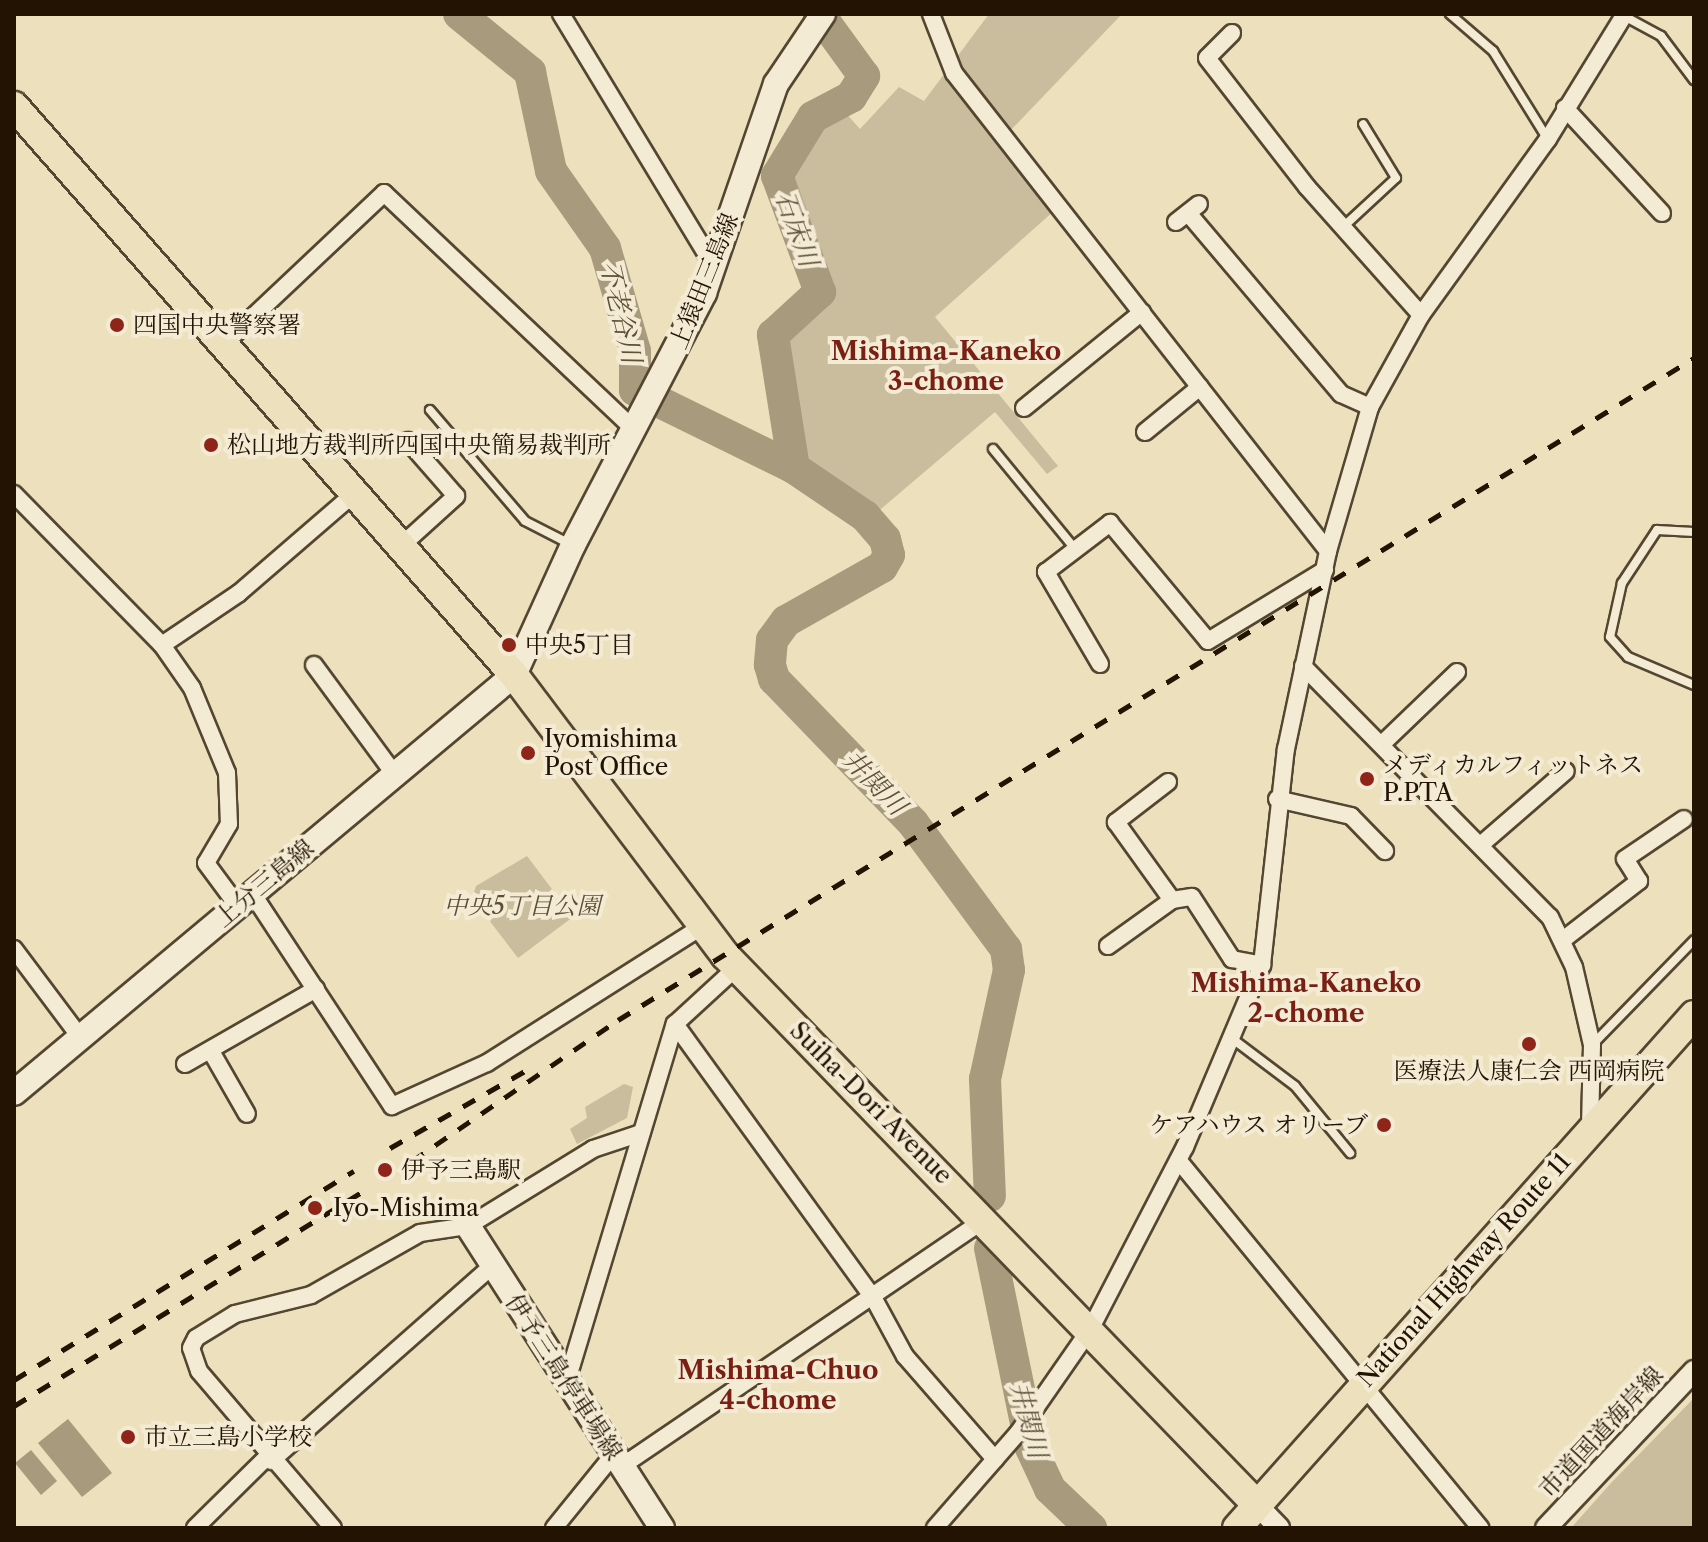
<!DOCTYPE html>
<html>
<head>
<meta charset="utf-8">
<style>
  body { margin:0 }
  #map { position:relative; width:1708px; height:1542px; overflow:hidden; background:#ece0bd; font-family:"Libre Caslon Text","Noto Serif JP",serif }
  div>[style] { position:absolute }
  .green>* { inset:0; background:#cabd9d }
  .water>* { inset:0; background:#a79a7d }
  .river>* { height:32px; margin:-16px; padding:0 16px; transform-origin:16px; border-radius:16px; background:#a79a7d }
  .roads { filter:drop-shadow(2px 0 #544631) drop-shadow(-2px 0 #544631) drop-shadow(0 2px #544631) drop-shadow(0 -2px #544631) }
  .service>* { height:8px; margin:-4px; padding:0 4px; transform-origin:4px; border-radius:4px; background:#f3ebd4 }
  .minor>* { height:16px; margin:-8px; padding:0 8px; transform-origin:8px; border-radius:8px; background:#f3ebd4 }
  .tertiary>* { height:20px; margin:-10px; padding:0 10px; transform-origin:10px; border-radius:10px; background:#f3ebd4 }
  .secondary>* { height:24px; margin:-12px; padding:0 12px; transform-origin:12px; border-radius:12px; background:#f3ebd4 }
  .trunk>* { height:28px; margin:-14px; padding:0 14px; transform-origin:14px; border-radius:14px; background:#ece0bd }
  .rail>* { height:5px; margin-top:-2.5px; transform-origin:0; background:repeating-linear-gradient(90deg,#221302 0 14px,transparent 0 28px) }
  .dots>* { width:22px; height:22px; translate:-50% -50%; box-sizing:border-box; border:4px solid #f3ebd4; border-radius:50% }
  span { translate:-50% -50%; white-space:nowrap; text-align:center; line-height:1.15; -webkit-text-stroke:8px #f3ebd4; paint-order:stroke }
  .street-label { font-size:24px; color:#221302 }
  .poi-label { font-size:24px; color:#221302 }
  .left { translate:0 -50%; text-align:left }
  .right { translate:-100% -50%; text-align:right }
  .park-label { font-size:24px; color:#5d4e38; font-style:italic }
  .water-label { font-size:26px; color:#5e5039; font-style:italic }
  .neighbourhood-label { font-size:26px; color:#7a1f14; font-weight:700 }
  .frame { position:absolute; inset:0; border:16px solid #221302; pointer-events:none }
</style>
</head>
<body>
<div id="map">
  <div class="green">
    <i style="clip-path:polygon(989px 14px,1122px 14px,1008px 133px,1055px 210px,935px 317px,1058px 466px,1047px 474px,995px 412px,875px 514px,800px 461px,778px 343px,823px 304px,829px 289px,785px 176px,789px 159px,821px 119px,843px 110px,860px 129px,899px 87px,924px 101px)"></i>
    <i style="clip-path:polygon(527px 856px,573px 917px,518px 958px,472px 898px,476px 886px)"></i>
    <i style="clip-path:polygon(624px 1084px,633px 1087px,627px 1118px,577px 1144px,570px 1129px,587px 1118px,585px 1107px)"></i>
    <i style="clip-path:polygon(1694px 1398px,1694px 1528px,1571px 1528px,1611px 1483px)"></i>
  </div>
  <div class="water">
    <i style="clip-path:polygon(68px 1419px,112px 1473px,82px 1497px,38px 1443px)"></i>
    <i style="clip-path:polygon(31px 1450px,57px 1481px,41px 1495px,15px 1463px)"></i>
  </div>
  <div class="river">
    <i style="left:459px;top:14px;width:92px;rotate:39.2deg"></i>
    <i style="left:530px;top:72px;width:101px;rotate:78deg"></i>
    <i style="left:551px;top:171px;width:94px;rotate:55deg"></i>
    <i style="left:605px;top:248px;width:107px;rotate:73.8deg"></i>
    <i style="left:635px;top:351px;width:39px;rotate:90deg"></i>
    <i style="left:635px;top:390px;width:177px;rotate:26.1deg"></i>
    <i style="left:794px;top:468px;width:86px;rotate:34.1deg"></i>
    <i style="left:865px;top:516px;width:30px;rotate:49deg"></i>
    <i style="left:885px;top:539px;width:16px;rotate:76deg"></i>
    <i style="left:889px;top:555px;width:14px;rotate:120deg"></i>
    <i style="left:882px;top:567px;width:110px;rotate:150.6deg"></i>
    <i style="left:786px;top:621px;width:24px;rotate:126deg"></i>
    <i style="left:772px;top:640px;width:25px;rotate:95deg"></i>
    <i style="left:770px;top:665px;width:15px;rotate:74deg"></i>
    <i style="left:774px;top:679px;width:200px;rotate:46deg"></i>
    <i style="left:913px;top:823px;width:157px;rotate:53.6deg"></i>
    <i style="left:1006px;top:949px;width:21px;rotate:82deg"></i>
    <i style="left:1009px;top:970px;width:112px;rotate:102.4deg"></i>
    <i style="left:985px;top:1079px;width:117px;rotate:87.6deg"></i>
    <i style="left:794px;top:468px;width:135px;rotate:-99deg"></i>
    <i style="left:773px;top:335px;width:64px;rotate:-42.5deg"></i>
    <i style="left:820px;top:292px;width:124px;rotate:-110.3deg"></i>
    <i style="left:777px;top:176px;width:69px;rotate:-58.6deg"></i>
    <i style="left:813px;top:117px;width:43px;rotate:-27.8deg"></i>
    <i style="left:851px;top:97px;width:25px;rotate:-58deg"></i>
    <i style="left:864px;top:76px;width:77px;rotate:-126deg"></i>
    <i style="left:990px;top:1248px;width:204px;rotate:78.4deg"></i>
    <i style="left:1031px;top:1448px;width:45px;rotate:65.1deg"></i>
    <i style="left:1050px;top:1489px;width:57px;rotate:43.6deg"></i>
  </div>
  <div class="roads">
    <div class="service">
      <i style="left:1450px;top:14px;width:57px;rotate:40.7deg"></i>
      <i style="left:1493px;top:51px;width:102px;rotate:58.2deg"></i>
      <i style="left:1624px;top:16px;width:42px;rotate:28.4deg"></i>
      <i style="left:1661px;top:36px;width:55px;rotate:53.1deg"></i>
      <i style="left:1343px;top:227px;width:72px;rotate:-42.8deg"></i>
      <i style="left:1396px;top:178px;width:63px;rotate:-121.4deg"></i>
      <i style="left:430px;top:410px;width:146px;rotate:49.4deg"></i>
      <i style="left:525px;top:521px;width:53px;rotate:27.1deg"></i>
      <i style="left:993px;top:449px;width:129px;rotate:50.6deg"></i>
      <i style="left:1694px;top:532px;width:37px;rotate:-177deg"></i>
      <i style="left:1657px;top:530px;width:64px;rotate:123.4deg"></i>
      <i style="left:1622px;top:583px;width:55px;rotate:102.5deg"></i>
      <i style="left:1610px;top:637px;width:27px;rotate:48deg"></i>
      <i style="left:1628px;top:657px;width:72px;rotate:23deg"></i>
      <i style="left:1234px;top:1040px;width:76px;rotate:37deg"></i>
      <i style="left:1295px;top:1086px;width:87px;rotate:50.6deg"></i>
      <i style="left:1593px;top:1044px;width:145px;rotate:-45.8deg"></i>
    </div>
    <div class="minor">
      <i style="left:561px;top:14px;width:293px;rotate:58.8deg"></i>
      <i style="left:931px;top:14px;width:63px;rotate:68.7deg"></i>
      <i style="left:954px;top:73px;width:607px;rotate:51.96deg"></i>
      <i style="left:1232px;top:33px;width:35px;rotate:135deg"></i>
      <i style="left:1207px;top:58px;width:163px;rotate:52.2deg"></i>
      <i style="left:1307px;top:187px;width:171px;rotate:48.3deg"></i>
      <i style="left:1565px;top:108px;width:143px;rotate:47.3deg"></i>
      <i style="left:1188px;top:213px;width:237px;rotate:49.8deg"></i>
      <i style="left:1341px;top:394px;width:32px;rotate:24deg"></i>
      <i style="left:1176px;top:222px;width:29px;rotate:-38deg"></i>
      <i style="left:224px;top:344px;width:220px;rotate:-43.3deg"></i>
      <i style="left:384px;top:193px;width:345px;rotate:43.4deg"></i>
      <i style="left:1024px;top:408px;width:152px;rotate:-39.1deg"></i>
      <i style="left:1145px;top:432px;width:71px;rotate:-39.3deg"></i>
      <i style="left:14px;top:494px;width:211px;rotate:45.6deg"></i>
      <i style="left:162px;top:645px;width:52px;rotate:55.1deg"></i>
      <i style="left:192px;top:688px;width:92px;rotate:67.6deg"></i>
      <i style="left:227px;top:773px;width:51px;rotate:87.8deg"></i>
      <i style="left:229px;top:824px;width:45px;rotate:120.5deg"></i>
      <i style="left:206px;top:863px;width:52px;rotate:53.6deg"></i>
      <i style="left:402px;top:545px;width:73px;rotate:-42.2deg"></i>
      <i style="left:456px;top:496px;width:73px;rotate:-131.1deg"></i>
      <i style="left:162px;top:645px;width:93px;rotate:-34deg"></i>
      <i style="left:239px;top:593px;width:153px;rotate:-40.8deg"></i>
      <i style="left:1100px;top:664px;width:107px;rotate:-120.4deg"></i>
      <i style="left:1046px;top:572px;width:81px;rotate:-37.4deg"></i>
      <i style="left:1110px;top:523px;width:153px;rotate:50.3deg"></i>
      <i style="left:1208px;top:641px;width:137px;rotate:-31.3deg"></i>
      <i style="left:314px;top:665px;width:137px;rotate:53.6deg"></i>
      <i style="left:1303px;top:666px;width:352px;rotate:45.5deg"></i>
      <i style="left:1550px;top:917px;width:55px;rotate:64.4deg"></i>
      <i style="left:1574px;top:967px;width:80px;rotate:77deg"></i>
      <i style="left:1592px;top:1045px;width:84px;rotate:91.4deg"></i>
      <i style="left:1382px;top:744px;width:104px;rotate:-43.8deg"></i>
      <i style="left:1168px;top:782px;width:66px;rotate:142.4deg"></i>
      <i style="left:1116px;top:822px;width:96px;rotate:54.3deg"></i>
      <i style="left:1172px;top:900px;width:20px;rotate:-9deg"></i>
      <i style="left:1192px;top:897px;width:74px;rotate:57.2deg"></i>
      <i style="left:1232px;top:959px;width:31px;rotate:11deg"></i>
      <i style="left:1277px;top:799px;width:76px;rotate:12.9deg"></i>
      <i style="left:1351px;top:816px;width:49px;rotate:45.8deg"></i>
      <i style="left:1484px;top:842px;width:108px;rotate:-40.9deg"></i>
      <i style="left:252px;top:893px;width:255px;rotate:56.7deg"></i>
      <i style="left:392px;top:1106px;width:104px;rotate:-24.4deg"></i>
      <i style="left:487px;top:1063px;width:254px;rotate:-32.4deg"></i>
      <i style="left:1564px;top:939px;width:95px;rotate:-37.7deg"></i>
      <i style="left:1639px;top:881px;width:26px;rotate:-122deg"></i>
      <i style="left:1625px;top:859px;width:71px;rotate:-34.1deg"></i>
      <i style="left:1108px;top:946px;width:79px;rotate:-35.7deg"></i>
      <i style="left:14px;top:949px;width:110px;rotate:53.1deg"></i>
      <i style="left:675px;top:1024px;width:339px;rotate:54.1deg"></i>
      <i style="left:874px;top:1299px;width:65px;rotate:61.5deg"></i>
      <i style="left:905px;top:1356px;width:137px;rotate:48.9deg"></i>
      <i style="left:212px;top:1053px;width:70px;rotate:60.2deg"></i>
      <i style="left:185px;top:1064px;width:151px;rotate:-29.8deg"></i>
      <i style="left:1179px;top:1161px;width:475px;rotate:50.6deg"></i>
      <i style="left:566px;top:1384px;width:376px;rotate:-73.2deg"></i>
      <i style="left:675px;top:1024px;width:83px;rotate:-42.6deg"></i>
      <i style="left:271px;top:1461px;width:295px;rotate:-41.4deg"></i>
      <i style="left:622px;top:1466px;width:440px;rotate:-34.2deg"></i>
      <i style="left:195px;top:1528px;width:103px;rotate:-44.6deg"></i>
      <i style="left:333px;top:1528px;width:206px;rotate:-130.5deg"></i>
      <i style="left:199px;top:1371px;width:24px;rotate:-109deg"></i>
      <i style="left:191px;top:1348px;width:11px;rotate:-63deg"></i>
      <i style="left:196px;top:1338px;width:46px;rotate:-31.6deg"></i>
      <i style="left:235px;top:1314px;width:78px;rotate:-14deg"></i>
      <i style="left:311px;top:1295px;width:125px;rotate:-29.6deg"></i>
      <i style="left:420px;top:1233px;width:49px;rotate:-8.3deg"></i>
      <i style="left:468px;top:1226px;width:147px;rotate:-31.6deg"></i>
      <i style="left:593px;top:1149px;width:51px;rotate:-18.4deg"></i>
      <i style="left:554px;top:1528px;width:95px;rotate:-51deg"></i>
      <i style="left:935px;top:1528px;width:126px;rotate:-48.9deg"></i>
      <i style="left:1018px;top:1433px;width:128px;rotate:-55.2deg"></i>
      <i style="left:1091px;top:1328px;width:204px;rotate:-62.6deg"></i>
      <i style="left:1185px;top:1147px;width:198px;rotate:-67.1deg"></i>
      <i style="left:1262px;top:965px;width:217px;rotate:-83.7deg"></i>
      <i style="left:1286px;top:749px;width:202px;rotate:-78deg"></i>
      <i style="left:1328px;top:551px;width:150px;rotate:-73.7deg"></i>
      <i style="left:1370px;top:407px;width:105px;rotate:-61deg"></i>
      <i style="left:1421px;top:315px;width:217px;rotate:-54.2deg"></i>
      <i style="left:1548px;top:139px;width:147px;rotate:-58.4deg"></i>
    </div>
    <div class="tertiary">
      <i style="left:1257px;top:1505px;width:32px;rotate:46deg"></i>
      <i style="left:1546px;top:1528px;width:216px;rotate:-46.7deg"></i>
    </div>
    <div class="secondary">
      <i style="left:14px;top:1093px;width:652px;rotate:-39.9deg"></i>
      <i style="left:514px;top:675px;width:143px;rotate:-65.6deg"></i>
      <i style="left:573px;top:545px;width:284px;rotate:-62.5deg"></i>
      <i style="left:704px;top:293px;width:221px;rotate:-71deg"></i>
      <i style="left:776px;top:84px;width:84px;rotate:-56.1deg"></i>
      <i style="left:468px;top:1226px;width:359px;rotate:57.3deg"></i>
    </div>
    <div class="trunk">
      <i style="left:14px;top:106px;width:757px;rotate:48.69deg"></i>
      <i style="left:514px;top:675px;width:351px;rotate:53deg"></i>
      <i style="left:725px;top:955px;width:765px;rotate:45.95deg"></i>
      <i style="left:1237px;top:1528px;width:687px;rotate:-48.3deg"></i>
    </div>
  </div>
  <div class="rail">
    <i style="left:390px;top:1148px;width:166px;rotate:-29.7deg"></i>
    <i style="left:412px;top:1161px;width:250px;rotate:-34.4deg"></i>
    <i style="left:618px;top:1020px;width:1263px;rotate:-31.6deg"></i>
    <i style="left:14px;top:1380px;width:399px;rotate:-31.6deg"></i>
    <i style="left:14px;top:1406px;width:411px;rotate:-31.6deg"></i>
  </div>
  <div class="dots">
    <i style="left:117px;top:325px;background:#8f2418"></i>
    <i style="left:211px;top:445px;background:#8f2418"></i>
    <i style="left:509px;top:645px;background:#8f2418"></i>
    <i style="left:528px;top:753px;background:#8f2418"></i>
    <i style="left:1367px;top:779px;background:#8f2418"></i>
    <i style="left:1529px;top:1044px;background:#8f2418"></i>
    <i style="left:1384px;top:1125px;background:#8f2418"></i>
    <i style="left:385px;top:1170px;background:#8f2418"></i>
    <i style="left:315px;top:1208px;background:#8f2418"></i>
    <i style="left:128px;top:1437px;background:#8f2418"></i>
  </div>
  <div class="street-label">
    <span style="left:704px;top:281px;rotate:-68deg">上猿田三島線</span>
    <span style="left:264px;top:883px;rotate:-40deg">上分三島線</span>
    <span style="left:871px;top:1103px;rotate:45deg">Suiha-Dori Avenue</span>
    <span style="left:1464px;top:1270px;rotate:-48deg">National Highway Route 11</span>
    <span style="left:564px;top:1377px;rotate:57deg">伊予三島停車場線</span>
    <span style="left:1601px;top:1432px;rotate:-47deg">市道国道海岸線</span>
  </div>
  <div class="poi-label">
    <span class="left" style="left:133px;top:325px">四国中央警察署</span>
    <span class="left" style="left:227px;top:445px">松山地方裁判所四国中央簡易裁判所</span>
    <span class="left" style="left:525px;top:645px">中央5丁目</span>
    <span class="left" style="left:544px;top:753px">Iyomishima<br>Post Office</span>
    <span class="left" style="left:1383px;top:779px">メディカルフィットネス<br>P.PTA</span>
    <span style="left:1529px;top:1071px">医療法人康仁会 西岡病院</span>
    <span class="right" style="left:1368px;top:1125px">ケアハウス オリーブ</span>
    <span class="left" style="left:401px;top:1170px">伊予三島駅</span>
    <span class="left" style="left:333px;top:1208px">Iyo-Mishima</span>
    <span class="left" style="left:144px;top:1437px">市立三島小学校</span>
  </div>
  <div class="park-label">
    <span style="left:522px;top:906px">中央5丁目公園</span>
  </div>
  <div class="water-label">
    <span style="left:796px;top:229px;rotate:70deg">石床川</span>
    <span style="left:620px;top:312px;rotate:77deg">不老谷川</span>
    <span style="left:874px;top:783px;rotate:46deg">井関川</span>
    <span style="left:1028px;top:1420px;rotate:75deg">井関川</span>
  </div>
  <div class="neighbourhood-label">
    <span style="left:946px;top:367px">Mishima-Kaneko<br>3-chome</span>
    <span style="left:1306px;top:999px">Mishima-Kaneko<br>2-chome</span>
    <span style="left:778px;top:1386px">Mishima-Chuo<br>4-chome</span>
  </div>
  <div class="frame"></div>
</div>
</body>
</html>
